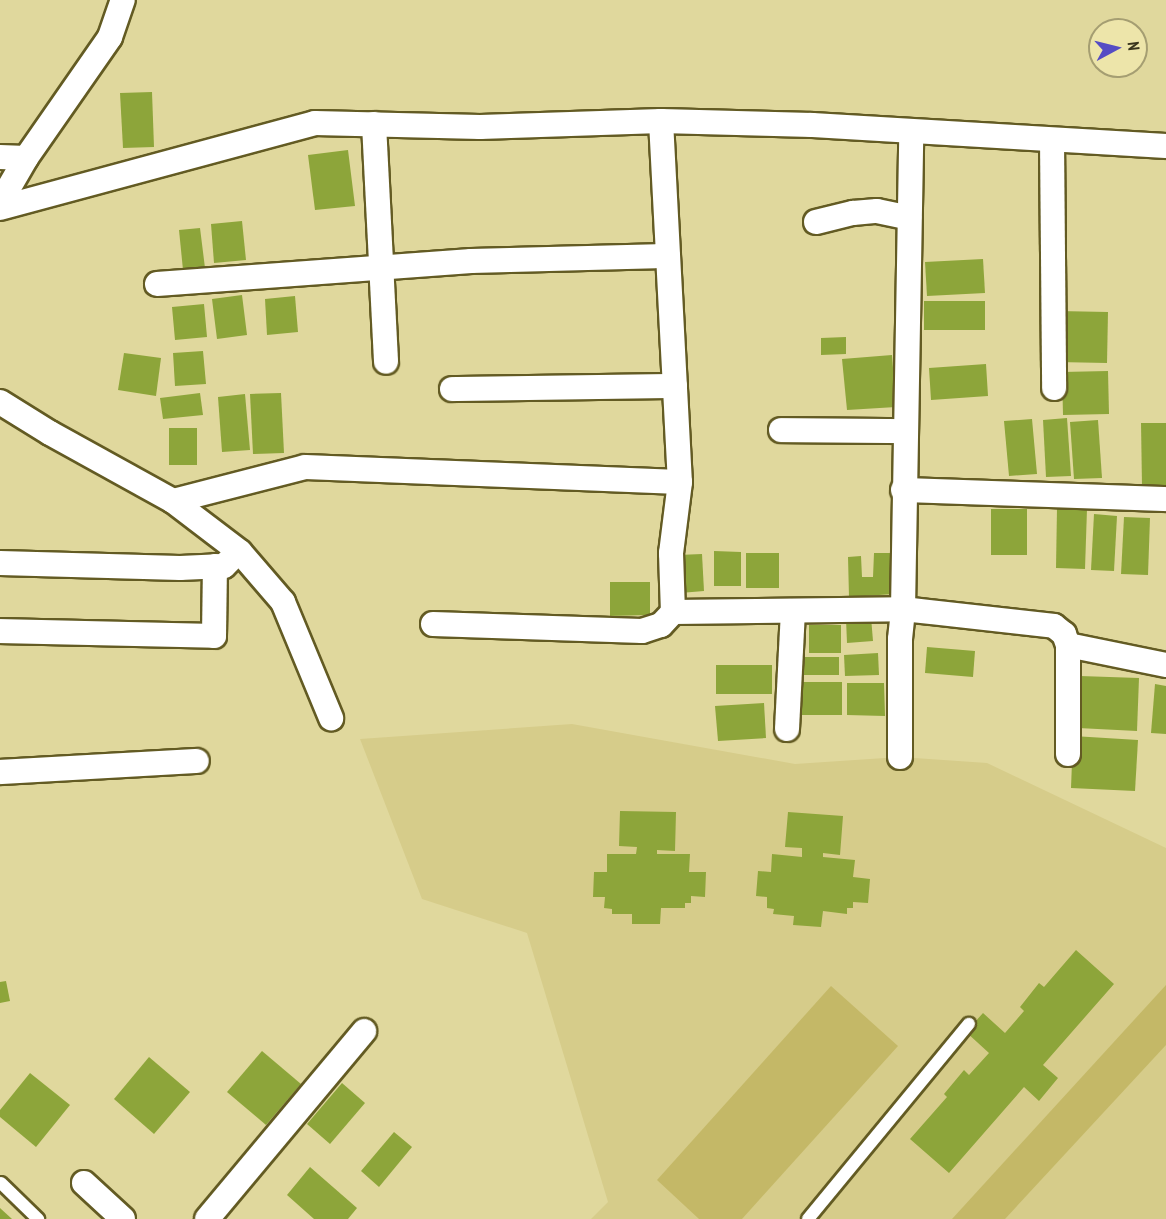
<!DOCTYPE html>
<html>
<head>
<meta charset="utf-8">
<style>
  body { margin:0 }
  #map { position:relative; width:1166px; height:1219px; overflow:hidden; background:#e0d89d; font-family:"PT Sans Narrow",sans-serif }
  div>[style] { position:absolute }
  .built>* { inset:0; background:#d6cc8a }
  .green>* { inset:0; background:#c4b867 }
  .building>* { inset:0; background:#8da53a }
  .roads { filter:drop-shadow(2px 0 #635b23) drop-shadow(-2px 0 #635b23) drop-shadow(0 2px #635b23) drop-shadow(0 -2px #635b23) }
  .lane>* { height:12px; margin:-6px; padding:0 6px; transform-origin:6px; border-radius:6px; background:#fff }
  .street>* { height:24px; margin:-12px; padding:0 12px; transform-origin:12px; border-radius:12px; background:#fff }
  span { translate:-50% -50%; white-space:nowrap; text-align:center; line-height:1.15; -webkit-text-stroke:4.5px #ede5aa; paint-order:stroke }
  .north { position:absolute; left:1088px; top:18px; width:60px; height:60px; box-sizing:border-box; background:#ede5aa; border:2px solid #a59e72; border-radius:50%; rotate:83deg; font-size:16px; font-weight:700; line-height:24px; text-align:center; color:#38341d }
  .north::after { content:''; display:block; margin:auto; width:21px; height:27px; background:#554cc4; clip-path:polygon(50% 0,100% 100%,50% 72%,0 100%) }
</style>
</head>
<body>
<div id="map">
  <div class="built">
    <i style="clip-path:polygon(572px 724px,795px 764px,900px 757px,987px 763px,1166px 848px,1166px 1219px,591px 1219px,608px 1202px,527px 933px,422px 899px,360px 739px)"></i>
  </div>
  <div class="green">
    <i style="clip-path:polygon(1166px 985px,1166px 1045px,1005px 1219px,952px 1219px)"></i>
    <i style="clip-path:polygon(831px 986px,898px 1046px,742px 1219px,699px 1219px,657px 1180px)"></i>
  </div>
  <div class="building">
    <i style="clip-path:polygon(152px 92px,154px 147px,123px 148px,120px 93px)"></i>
    <i style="clip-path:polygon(348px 150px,355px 206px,315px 210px,308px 155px)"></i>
    <i style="clip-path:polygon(242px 221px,246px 260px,214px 263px,211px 224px)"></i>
    <i style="clip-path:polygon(200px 228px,205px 268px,183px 270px,179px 230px)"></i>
    <i style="clip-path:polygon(983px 259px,985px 293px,927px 296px,925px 262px)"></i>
    <i style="clip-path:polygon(242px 295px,247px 335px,217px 339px,212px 299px)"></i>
    <i style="clip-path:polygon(295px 296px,298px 332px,267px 335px,265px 299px)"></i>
    <i style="clip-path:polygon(924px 301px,985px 301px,985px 330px,924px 330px)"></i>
    <i style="clip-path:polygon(204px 304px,207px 337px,175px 340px,172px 307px)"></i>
    <i style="clip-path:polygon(1058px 311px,1108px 312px,1107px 363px,1057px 362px)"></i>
    <i style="clip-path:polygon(846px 337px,846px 354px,821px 355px,821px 338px)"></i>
    <i style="clip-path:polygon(203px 351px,206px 384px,175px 386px,173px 353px)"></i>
    <i style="clip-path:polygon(124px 353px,161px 358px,156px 396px,118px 390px)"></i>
    <i style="clip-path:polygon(892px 355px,896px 407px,847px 410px,842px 359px)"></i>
    <i style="clip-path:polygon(986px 364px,988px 396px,931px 400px,929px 368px)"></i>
    <i style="clip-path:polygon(1108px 371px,1109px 414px,1063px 415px,1062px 372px)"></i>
    <i style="clip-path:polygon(200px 393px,203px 415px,163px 419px,160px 398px)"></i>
    <i style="clip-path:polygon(281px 393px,284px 453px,253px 454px,250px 394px)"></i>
    <i style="clip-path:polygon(245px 394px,250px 450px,222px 452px,218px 397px)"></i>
    <i style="clip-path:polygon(1067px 418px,1071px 476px,1046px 477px,1043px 420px)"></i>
    <i style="clip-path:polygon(1032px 419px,1037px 474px,1009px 476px,1004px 421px)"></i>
    <i style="clip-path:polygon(1098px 420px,1102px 478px,1074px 479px,1070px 422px)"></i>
    <i style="clip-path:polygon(1141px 423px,1166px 423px,1166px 486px,1142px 487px)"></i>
    <i style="clip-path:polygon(169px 428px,197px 428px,197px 465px,169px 465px)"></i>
    <i style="clip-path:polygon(1057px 508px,1087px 509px,1085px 569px,1056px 568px)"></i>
    <i style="clip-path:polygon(991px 509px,1027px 509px,1027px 555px,991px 555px)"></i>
    <i style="clip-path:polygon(1094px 514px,1117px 516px,1114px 571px,1091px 570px)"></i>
    <i style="clip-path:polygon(1124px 517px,1150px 518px,1148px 575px,1121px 574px)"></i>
    <i style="clip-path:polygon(714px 551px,741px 552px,741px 586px,714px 586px)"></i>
    <i style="clip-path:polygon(746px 553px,779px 553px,779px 588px,746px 588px)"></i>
    <i style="clip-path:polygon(874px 553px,894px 553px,894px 594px,849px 597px,848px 557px,861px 556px,862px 577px,873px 577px)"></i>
    <i style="clip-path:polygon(702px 554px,704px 591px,680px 593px,678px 555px)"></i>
    <i style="clip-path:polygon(610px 582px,650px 582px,650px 615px,610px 616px)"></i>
    <i style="clip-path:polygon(871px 617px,873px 641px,847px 643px,846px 619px)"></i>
    <i style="clip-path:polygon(809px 625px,841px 625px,841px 653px,809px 653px)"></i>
    <i style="clip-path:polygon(927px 647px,975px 651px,973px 677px,925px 673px)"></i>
    <i style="clip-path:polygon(878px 653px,879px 675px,845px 676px,844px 655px)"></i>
    <i style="clip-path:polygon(804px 657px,839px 657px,839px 675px,803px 675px)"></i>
    <i style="clip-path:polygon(716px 665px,772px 665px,772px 694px,716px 694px)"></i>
    <i style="clip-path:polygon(1080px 676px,1139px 678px,1137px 731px,1078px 728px)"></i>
    <i style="clip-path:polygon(801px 682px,842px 682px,842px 715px,802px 715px)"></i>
    <i style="clip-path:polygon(847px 683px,884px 683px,885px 716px,847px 715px)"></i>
    <i style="clip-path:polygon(1155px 684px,1166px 686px,1166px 734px,1151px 733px)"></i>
    <i style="clip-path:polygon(764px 703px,766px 738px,718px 741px,715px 706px)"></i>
    <i style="clip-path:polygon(1073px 736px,1138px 740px,1135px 791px,1071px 788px)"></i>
    <i style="clip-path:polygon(620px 811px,676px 812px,675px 851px,657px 850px,657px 854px,690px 854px,689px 872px,706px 872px,705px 897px,691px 896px,691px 903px,685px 903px,685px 908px,661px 908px,660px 924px,632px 924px,632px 914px,612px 914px,612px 909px,604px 908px,605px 897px,593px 897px,594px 872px,607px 872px,607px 854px,636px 854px,637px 847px,619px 846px)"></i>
    <i style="clip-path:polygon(788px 812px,843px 816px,840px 855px,823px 853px,823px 857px,855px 860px,853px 877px,870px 879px,868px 903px,853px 902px,853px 908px,847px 908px,847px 914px,823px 911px,821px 927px,793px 925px,794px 916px,773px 914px,774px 909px,767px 908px,767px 897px,756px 896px,758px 871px,771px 872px,772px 854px,802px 857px,802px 848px,785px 847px)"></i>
    <i style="clip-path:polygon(1076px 950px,1114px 984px,1043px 1065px,1058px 1078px,1039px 1101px,1024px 1087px,949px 1173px,910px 1139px,947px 1097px,944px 1094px,964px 1070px,969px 1075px,989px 1053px,966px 1032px,983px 1013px,1005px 1033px,1024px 1011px,1020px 1007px,1039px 983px,1044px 987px)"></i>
    <i style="clip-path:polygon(6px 981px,10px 1001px,0 1003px,0 982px)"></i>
    <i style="clip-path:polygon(262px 1051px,301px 1084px,266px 1125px,227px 1092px)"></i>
    <i style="clip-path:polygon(149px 1057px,190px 1092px,154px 1134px,114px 1099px)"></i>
    <i style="clip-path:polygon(30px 1073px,70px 1105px,36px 1147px,0 1117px,0 1110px)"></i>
    <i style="clip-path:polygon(342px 1083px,365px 1103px,330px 1144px,307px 1124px)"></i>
    <i style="clip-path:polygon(394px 1132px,412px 1147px,379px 1187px,361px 1171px)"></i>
    <i style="clip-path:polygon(310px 1167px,357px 1208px,348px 1219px,314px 1219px,287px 1195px)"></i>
    <i style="clip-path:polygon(0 1208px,12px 1219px,0 1219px)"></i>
  </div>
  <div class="roads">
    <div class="lane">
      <i style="left:1px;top:1183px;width:52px;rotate:44.2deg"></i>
      <i style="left:808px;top:1219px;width:253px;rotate:-50.5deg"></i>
    </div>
    <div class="street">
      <i style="left:661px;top:121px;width:361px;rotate:87deg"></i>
      <i style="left:680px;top:482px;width:72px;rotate:97.2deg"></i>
      <i style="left:671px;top:553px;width:59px;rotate:88.1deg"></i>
      <i style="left:673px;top:612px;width:230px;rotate:-0.7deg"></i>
      <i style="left:903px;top:609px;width:152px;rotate:6.4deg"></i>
      <i style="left:1054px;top:626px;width:13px;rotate:39deg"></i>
      <i style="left:1064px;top:634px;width:12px;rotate:70deg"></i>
      <i style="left:1068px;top:645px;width:109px;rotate:90deg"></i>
      <i style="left:374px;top:124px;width:238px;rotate:87.1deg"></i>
      <i style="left:1052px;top:140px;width:248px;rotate:89.5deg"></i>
      <i style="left:0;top:157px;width:26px;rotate:2deg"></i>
      <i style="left:0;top:203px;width:52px;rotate:-60deg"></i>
      <i style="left:26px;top:158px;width:147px;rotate:-55.2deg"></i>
      <i style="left:110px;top:37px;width:39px;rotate:-71deg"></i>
      <i style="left:0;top:208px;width:326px;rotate:-15.1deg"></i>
      <i style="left:315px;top:123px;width:165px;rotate:1.4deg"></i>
      <i style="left:480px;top:127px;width:181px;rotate:-1.9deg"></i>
      <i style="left:661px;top:121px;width:151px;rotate:1.5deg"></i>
      <i style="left:812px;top:125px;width:355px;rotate:3.4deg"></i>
      <i style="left:816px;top:222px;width:38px;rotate:-14deg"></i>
      <i style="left:853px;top:213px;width:24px;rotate:-5deg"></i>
      <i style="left:877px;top:211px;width:33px;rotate:12deg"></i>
      <i style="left:157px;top:284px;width:315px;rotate:-4.2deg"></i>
      <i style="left:471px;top:261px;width:197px;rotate:-1.5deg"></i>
      <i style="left:452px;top:389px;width:223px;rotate:-0.8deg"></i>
      <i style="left:0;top:402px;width:59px;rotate:31.8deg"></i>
      <i style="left:50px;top:433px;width:141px;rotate:28.9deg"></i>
      <i style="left:173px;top:501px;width:136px;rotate:-14.4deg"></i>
      <i style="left:305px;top:467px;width:375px;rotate:2.3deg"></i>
      <i style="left:781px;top:430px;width:124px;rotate:0.5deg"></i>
      <i style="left:903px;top:490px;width:263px;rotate:2deg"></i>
      <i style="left:173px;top:501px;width:84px;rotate:37.3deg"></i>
      <i style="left:240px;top:552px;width:66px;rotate:49.3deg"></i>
      <i style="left:283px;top:602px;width:126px;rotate:67.5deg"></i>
      <i style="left:0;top:563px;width:180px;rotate:1.6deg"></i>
      <i style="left:180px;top:568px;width:44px;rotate:-2.6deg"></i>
      <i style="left:224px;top:566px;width:7px;rotate:-45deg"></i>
      <i style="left:433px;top:624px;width:209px;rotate:1.9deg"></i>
      <i style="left:642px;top:631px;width:20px;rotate:-18deg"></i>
      <i style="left:661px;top:625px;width:18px;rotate:-47deg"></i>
      <i style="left:0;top:631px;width:214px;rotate:1.3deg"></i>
      <i style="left:214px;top:636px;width:70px;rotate:-89.2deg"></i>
      <i style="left:1068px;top:645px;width:100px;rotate:11.5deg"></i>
      <i style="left:787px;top:729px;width:118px;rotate:-87.1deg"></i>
      <i style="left:900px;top:757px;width:118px;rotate:-90deg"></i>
      <i style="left:900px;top:639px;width:30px;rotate:-84deg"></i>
      <i style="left:903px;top:609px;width:477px;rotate:-89deg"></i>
      <i style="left:0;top:772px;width:197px;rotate:-3.2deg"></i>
      <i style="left:84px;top:1183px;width:53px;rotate:42.7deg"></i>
      <i style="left:207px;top:1219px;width:245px;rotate:-50.1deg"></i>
    </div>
  </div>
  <div class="north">N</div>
</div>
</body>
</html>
